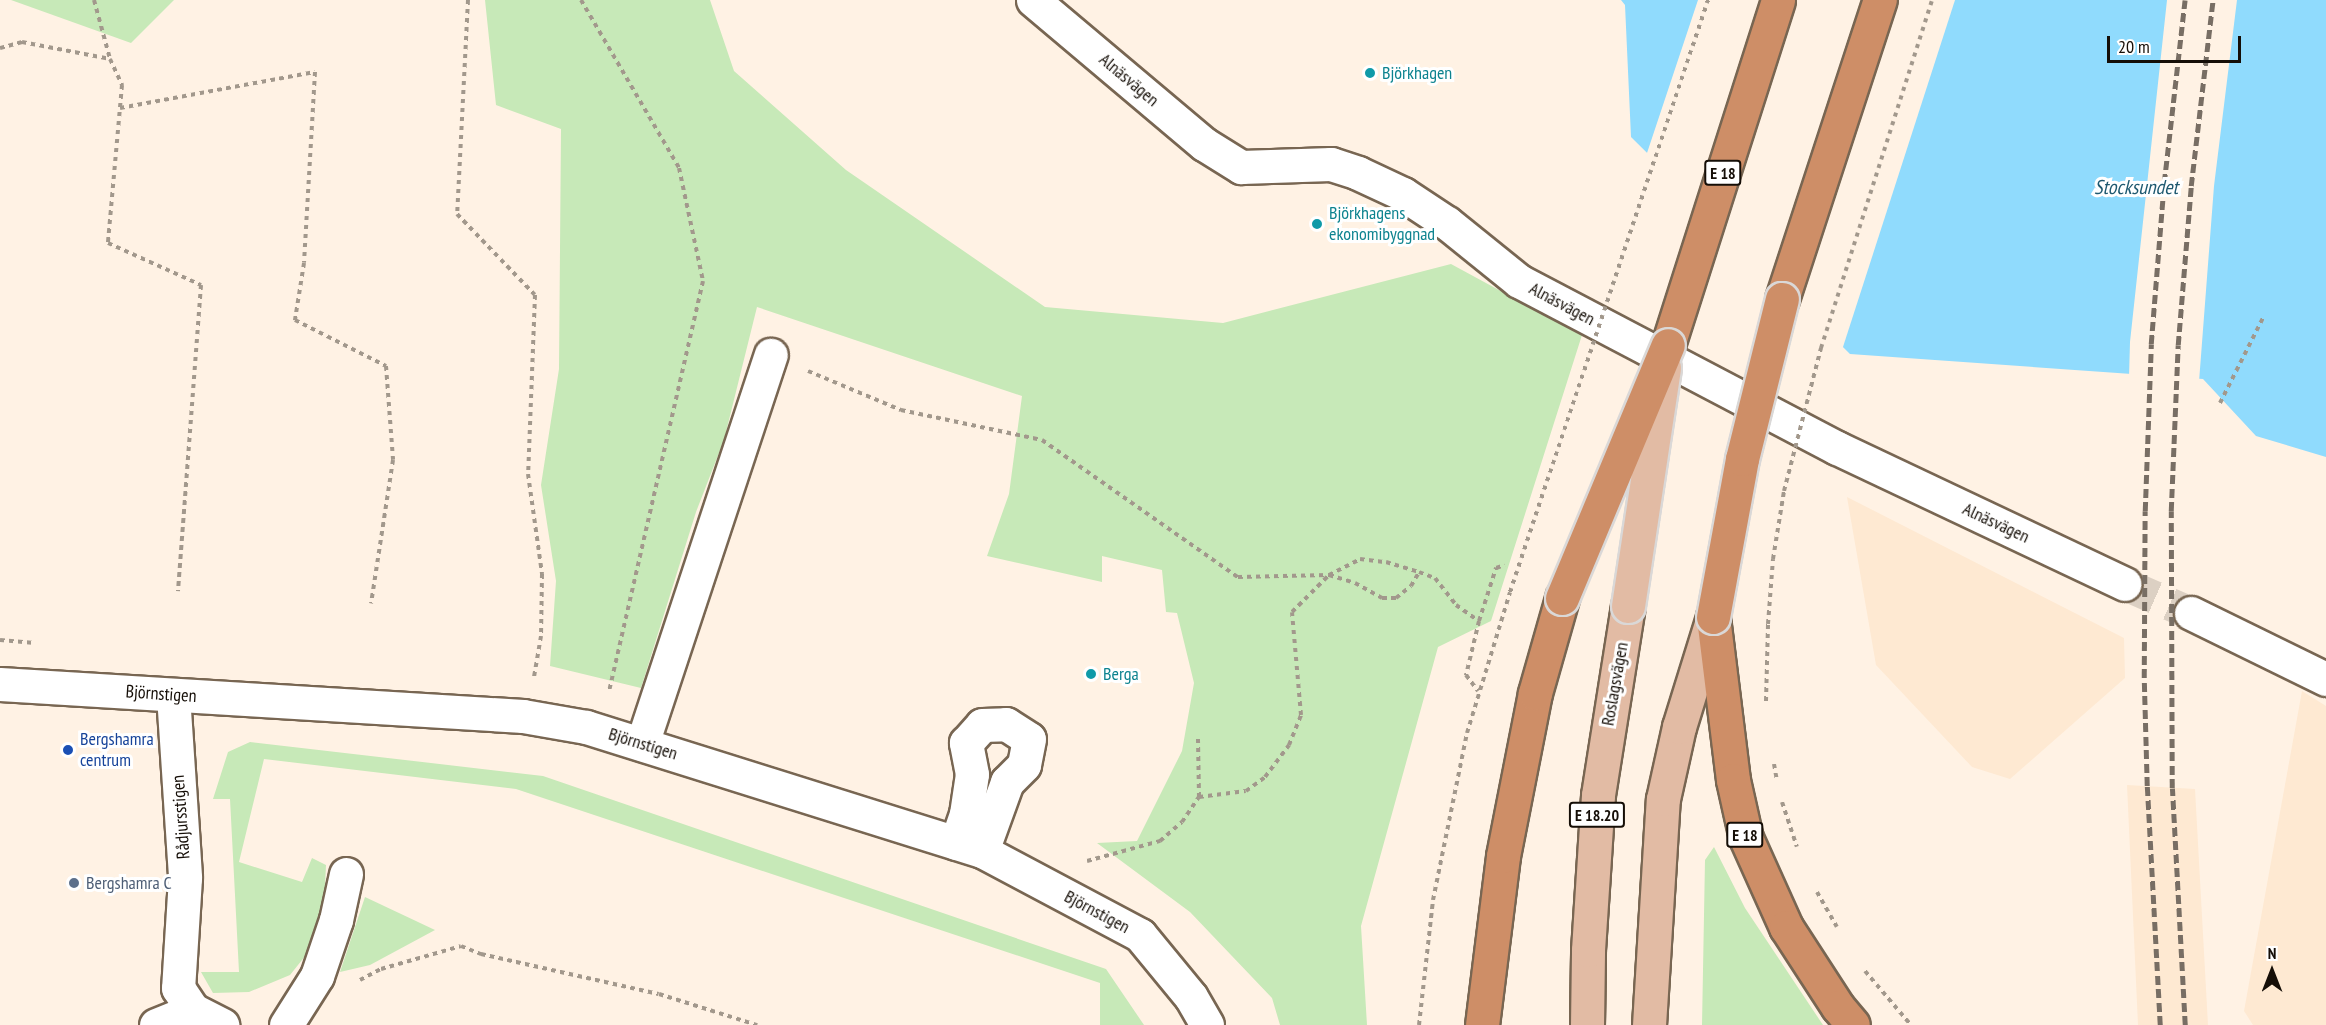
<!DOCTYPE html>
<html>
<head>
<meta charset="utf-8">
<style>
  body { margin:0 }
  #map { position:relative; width:2326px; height:1025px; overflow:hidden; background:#fff2e4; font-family:"PT Sans Narrow",sans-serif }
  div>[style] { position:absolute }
  .built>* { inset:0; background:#fee9d2 }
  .green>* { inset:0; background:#c7e9b8 }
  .water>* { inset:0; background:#90dbfd }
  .pier>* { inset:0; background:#fff2e4 }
  .minor-tunnel>* { height:33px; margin-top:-16.5px; transform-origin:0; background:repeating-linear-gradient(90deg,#dcd0c3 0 33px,transparent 0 49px) }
  .path>* { height:4px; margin-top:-2px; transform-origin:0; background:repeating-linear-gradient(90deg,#a2988c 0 4.5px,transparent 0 9px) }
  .roads { filter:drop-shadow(2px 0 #786652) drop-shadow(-2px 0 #786652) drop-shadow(0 2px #786652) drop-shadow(0 -2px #786652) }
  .minor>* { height:33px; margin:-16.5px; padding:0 16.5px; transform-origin:16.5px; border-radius:16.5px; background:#fff }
  .major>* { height:33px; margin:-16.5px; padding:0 16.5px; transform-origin:16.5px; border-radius:16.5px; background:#e2bba4 }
  .highway>* { height:33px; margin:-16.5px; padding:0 16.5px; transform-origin:16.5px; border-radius:16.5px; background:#ce8e67 }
  .rail>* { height:4.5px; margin-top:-2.25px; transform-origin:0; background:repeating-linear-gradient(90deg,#786e64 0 9px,transparent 0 13.5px) }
  .path-bridge>* { height:4px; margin-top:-2px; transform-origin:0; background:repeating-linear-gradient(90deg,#a2988c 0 4.5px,transparent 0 9px) }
  .bridges { filter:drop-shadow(2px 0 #dad8d7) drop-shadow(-2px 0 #dad8d7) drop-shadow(0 2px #dad8d7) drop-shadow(0 -2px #dad8d7) }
  .major-bridge>* { height:33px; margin:-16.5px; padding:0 16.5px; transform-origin:16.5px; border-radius:16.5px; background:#e2bba4 }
  .highway-bridge>* { height:33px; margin:-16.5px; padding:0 16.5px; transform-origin:16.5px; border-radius:16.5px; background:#ce8e67 }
  .dots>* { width:16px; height:16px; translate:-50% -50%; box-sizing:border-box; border:3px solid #fff; border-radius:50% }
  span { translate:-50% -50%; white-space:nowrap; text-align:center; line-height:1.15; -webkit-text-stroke:6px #fff; paint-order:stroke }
  .shield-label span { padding:2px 4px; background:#fff; border:2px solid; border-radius:4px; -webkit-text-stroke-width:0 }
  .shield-label { font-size:16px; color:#150e07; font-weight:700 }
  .culture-label { font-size:18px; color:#0d838f }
  .left { translate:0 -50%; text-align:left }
  .street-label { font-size:18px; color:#150e07 }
  .transit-label { font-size:18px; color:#164399 }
  .service-label { font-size:18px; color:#4e5e75 }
  .water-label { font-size:20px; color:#1e5970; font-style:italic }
  .north { position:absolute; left:2242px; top:941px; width:60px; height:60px; -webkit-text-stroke:4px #fff; paint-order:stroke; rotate:0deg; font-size:16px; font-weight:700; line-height:24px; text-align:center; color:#150e07 }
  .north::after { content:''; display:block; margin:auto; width:21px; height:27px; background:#150e07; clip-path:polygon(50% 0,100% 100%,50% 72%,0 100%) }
  .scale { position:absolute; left:2107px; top:36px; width:134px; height:27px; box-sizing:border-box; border:3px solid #150e07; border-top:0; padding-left:8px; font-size:18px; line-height:21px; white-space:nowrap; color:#150e07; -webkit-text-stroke:4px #fff; paint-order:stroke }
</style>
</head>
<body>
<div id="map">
  <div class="built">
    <i style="clip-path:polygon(1847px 497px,2124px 638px,2125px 678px,2010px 779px,1972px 767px,1876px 665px)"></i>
    <i style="clip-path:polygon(2302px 691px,2326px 706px,2326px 1025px,2253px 1025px,2244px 1011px)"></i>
    <i style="clip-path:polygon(2127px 785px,2195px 789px,2208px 1025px,2138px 1025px)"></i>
  </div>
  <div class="green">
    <i style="clip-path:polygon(11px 0,174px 0,131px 43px)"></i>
    <i style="clip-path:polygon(485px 0,710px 0,734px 71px,846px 170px,1045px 307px,1223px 323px,1451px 264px,1582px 335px,1491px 621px,1438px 647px,1361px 926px,1367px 1025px,1280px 1025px,1272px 998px,1190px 912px,1097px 843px,1137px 841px,1182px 751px,1194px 683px,1177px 613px,1166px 612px,1162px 570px,1102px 556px,1102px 582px,987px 556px,1009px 494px,1022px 396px,757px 307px,724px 440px,696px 512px,641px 688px,550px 666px,556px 581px,541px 485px,559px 369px,561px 129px,496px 105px)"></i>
    <i style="clip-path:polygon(250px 742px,543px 776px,1106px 969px,1144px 1025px,1100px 1025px,1100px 983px,516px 789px,264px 759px,239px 862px,302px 882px,312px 858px,326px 865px,324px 908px,310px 950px,290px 975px,249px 992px,213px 993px,201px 972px,239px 972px,230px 799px,213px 799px,228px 752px)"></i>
    <i style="clip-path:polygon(1714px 847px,1745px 908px,1823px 1025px,1702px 1025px,1705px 860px)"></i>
    <i style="clip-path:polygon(365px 897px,435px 930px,370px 965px,340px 972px)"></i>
  </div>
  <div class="water">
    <i style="clip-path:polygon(1621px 0,2326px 0,2326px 457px,2256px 436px,2203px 379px,1850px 354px,1631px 137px,1625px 5px)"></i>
  </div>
  <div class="pier">
    <i style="clip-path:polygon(1698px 0,1955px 0,1842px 350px,1646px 156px)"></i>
    <i style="clip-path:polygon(2167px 0,2237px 0,2214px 186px,2199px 382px,2129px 377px,2130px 342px)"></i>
  </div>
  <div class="minor-tunnel">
    <i style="left:2125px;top:584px;width:72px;rotate:23.7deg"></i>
  </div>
  <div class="path">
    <i style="left:94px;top:0;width:61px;rotate:74.8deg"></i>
    <i style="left:468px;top:0;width:214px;rotate:92.9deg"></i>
    <i style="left:457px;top:214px;width:112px;rotate:46.1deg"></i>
    <i style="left:535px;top:295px;width:179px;rotate:92.2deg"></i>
    <i style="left:528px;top:474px;width:101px;rotate:82deg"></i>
    <i style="left:542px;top:574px;width:62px;rotate:90.9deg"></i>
    <i style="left:541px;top:636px;width:42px;rotate:99.7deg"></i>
    <i style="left:581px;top:0;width:194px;rotate:59.7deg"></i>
    <i style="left:679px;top:168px;width:116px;rotate:78deg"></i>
    <i style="left:703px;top:281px;width:422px;rotate:102.9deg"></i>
    <i style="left:0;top:48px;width:23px;rotate:-15deg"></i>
    <i style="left:22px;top:42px;width:90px;rotate:10.9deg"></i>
    <i style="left:110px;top:59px;width:29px;rotate:65deg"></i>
    <i style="left:122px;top:85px;width:159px;rotate:95.1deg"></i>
    <i style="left:108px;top:243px;width:102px;rotate:24.3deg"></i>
    <i style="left:201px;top:285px;width:307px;rotate:94.3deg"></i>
    <i style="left:120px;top:108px;width:198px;rotate:-10.5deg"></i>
    <i style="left:315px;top:72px;width:191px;rotate:93.3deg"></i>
    <i style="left:304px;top:263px;width:58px;rotate:99deg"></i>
    <i style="left:295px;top:320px;width:102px;rotate:26.8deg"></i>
    <i style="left:386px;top:366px;width:94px;rotate:85.7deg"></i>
    <i style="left:393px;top:460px;width:145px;rotate:98.7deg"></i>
    <i style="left:808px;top:371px;width:101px;rotate:22.8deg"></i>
    <i style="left:901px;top:410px;width:144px;rotate:12deg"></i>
    <i style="left:1042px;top:440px;width:239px;rotate:35deg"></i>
    <i style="left:1238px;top:577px;width:91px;rotate:-1.3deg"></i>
    <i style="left:1329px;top:575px;width:35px;rotate:-27deg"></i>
    <i style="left:1360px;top:559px;width:26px;rotate:7deg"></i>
    <i style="left:1386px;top:562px;width:34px;rotate:17deg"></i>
    <i style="left:2220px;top:403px;width:95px;rotate:-63.2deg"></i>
    <i style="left:1479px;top:621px;width:56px;rotate:-72.2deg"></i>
    <i style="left:1496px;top:568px;width:9px;rotate:-18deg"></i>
    <i style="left:0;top:640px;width:35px;rotate:5deg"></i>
    <i style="left:1766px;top:701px;width:77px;rotate:-88.5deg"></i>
    <i style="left:1774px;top:764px;width:17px;rotate:80deg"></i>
    <i style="left:1199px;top:797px;width:47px;rotate:-7.3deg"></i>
    <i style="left:1246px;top:791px;width:24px;rotate:-36deg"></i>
    <i style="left:1265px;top:777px;width:40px;rotate:-53deg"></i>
    <i style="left:1289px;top:745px;width:32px;rotate:-68deg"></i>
    <i style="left:1301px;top:715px;width:103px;rotate:-95deg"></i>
    <i style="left:1292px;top:612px;width:52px;rotate:-45deg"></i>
    <i style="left:1329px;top:575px;width:27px;rotate:17deg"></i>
    <i style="left:1355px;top:583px;width:31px;rotate:29deg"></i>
    <i style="left:1382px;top:598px;width:14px"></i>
    <i style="left:1396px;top:598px;width:19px;rotate:-39deg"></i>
    <i style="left:1411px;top:586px;width:16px;rotate:-60deg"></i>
    <i style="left:1419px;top:572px;width:17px;rotate:21deg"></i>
    <i style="left:1435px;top:578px;width:34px;rotate:52deg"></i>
    <i style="left:1456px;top:605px;width:28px;rotate:35deg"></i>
    <i style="left:1479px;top:621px;width:56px;rotate:103.5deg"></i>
    <i style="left:1466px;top:675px;width:20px;rotate:53deg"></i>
    <i style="left:1782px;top:802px;width:47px;rotate:71.6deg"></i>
    <i style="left:1087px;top:861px;width:76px;rotate:-15.3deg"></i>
    <i style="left:1160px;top:841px;width:29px;rotate:-41deg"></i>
    <i style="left:1182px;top:822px;width:30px;rotate:-56deg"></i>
    <i style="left:1199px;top:797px;width:58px;rotate:-91deg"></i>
    <i style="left:1817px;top:892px;width:40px;rotate:60.3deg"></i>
    <i style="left:1865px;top:971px;width:71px;rotate:49.6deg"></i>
    <i style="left:360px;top:980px;width:24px;rotate:-28deg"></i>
    <i style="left:381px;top:969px;width:83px;rotate:-16deg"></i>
    <i style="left:461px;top:946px;width:22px;rotate:22deg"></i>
    <i style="left:481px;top:954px;width:182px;rotate:12.7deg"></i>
    <i style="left:659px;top:994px;width:103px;rotate:17.6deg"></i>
    <i style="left:1419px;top:1025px;width:126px;rotate:-83.6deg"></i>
    <i style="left:1433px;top:900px;width:170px;rotate:-78.5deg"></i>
    <i style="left:1467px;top:733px;width:147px;rotate:-73deg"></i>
  </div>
  <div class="roads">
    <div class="minor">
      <i style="left:1033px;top:0;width:224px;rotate:40.1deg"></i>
      <i style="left:1204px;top:144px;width:44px;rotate:31.9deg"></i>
      <i style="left:1241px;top:167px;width:90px;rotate:-1.9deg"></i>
      <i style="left:1331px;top:164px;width:28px;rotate:18deg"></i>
      <i style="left:1358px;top:173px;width:50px;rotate:25deg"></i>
      <i style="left:1403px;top:194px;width:53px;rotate:33.4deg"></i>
      <i style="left:1447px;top:223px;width:92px;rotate:38.9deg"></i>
      <i style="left:1519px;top:281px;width:359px;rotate:27.7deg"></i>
      <i style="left:1837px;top:448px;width:318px;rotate:25.3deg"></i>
      <i style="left:2191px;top:613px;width:150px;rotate:26.1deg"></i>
      <i style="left:0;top:684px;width:524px;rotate:3.5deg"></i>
      <i style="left:523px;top:716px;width:64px;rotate:9.9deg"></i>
      <i style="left:586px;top:727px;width:415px;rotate:17.4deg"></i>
      <i style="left:982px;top:851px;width:179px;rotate:28deg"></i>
      <i style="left:1140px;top:935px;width:80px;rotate:50.6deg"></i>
      <i style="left:1191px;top:997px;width:32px;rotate:60deg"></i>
      <i style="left:173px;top:695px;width:183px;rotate:86.2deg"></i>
      <i style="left:185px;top:878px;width:110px;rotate:93.6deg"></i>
      <i style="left:178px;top:988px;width:27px;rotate:56deg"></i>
      <i style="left:193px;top:1010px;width:33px;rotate:27deg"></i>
      <i style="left:642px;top:744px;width:410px;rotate:-71.7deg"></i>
      <i style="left:956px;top:843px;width:31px;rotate:-71deg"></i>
      <i style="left:966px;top:814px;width:40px;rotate:-81.5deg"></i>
      <i style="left:972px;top:774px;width:32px;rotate:-101deg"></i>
      <i style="left:966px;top:743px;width:24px;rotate:-48deg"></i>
      <i style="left:982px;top:725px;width:24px;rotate:-2deg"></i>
      <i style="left:1006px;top:724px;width:27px;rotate:33deg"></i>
      <i style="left:1029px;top:739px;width:26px;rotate:101deg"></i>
      <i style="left:1024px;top:765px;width:24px;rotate:135deg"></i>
      <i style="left:1007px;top:782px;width:73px;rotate:109.9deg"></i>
      <i style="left:156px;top:1025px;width:40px;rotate:-22deg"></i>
      <i style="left:286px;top:1025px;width:58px;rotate:-57.7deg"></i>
      <i style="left:317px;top:976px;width:59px;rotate:-71.3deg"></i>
      <i style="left:336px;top:920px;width:47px;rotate:-77.7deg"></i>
    </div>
    <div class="major">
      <i style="left:1587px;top:1025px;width:75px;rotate:-89.2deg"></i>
      <i style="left:1588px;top:950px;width:155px;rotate:-86.3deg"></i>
      <i style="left:1598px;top:795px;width:191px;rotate:-81deg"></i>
      <i style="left:1649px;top:1025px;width:226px;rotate:-86.5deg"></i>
      <i style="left:1663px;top:799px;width:74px;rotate:-77.5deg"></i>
      <i style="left:1679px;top:727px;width:115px;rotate:-72.8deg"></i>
    </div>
    <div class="highway">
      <i style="left:1782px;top:299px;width:315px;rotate:-71.9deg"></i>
      <i style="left:1668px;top:345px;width:362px;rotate:-72.3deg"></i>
      <i style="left:1713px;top:617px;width:164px;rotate:83deg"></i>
      <i style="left:1733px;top:780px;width:59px;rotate:77.4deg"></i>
      <i style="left:1746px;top:838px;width:98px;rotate:65.8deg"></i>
      <i style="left:1786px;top:927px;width:95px;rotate:57deg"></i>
      <i style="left:1838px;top:1007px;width:23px;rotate:50deg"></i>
      <i style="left:1482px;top:1025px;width:170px;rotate:-82.9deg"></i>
      <i style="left:1503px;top:856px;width:166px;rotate:-78.9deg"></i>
      <i style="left:1535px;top:693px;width:99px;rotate:-74.1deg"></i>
    </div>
  </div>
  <div class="rail">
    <i style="left:2160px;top:1025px;width:239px;rotate:-93.1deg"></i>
    <i style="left:2147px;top:786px;width:108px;rotate:-91.6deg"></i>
    <i style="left:2144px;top:678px;width:167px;rotate:-89.7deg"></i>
    <i style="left:2145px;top:511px;width:167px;rotate:-87.9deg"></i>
    <i style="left:2151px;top:344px;width:162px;rotate:-85.4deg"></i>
    <i style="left:2164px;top:183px;width:184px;rotate:-83.5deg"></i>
    <i style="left:2185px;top:1025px;width:237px;rotate:-93.1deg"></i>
    <i style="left:2172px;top:788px;width:277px;rotate:-90.2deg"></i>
    <i style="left:2171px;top:511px;width:166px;rotate:-87.6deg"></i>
    <i style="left:2178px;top:345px;width:160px;rotate:-85.3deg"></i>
    <i style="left:2191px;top:186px;width:187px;rotate:-83.3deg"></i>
  </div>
  <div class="path-bridge">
    <i style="left:1510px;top:592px;width:624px;rotate:-71.51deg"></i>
    <i style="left:1768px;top:624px;width:65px;rotate:-85.6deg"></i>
    <i style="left:1773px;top:559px;width:69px;rotate:-80.8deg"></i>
    <i style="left:1784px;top:491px;width:148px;rotate:-75.5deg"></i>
    <i style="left:1821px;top:348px;width:365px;rotate:-72.3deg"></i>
  </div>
  <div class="bridges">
    <div class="major-bridge">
      <i style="left:1628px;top:606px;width:241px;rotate:-81.4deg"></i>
    </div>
    <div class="highway-bridge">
      <i style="left:1562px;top:598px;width:274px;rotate:-67.3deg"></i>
      <i style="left:1713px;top:617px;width:161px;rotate:-79.6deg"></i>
      <i style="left:1742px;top:459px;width:165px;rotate:-76deg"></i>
    </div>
  </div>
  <div class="dots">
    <i style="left:1370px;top:73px;background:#0f9aa8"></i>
    <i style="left:1317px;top:224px;background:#0f9aa8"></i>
    <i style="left:1091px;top:674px;background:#0f9aa8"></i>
    <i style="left:68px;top:750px;background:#1a4fb4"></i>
    <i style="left:74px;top:883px;background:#5c6f8a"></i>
  </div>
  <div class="shield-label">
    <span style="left:1723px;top:173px">E 18</span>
    <span style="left:1597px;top:815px">E 18.20</span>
    <span style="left:1745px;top:835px">E 18</span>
  </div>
  <div class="culture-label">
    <span class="left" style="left:1382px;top:73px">Björkhagen</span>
    <span class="left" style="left:1329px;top:224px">Björkhagens<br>ekonomibyggnad</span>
    <span class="left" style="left:1103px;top:674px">Berga</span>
  </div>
  <div class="street-label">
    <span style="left:1129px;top:80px;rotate:40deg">Alnäsvägen</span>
    <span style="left:1562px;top:304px;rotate:28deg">Alnäsvägen</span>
    <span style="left:1996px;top:523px;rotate:25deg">Alnäsvägen</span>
    <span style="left:1615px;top:684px;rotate:-80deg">Roslagsvägen</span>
    <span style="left:161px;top:694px;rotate:4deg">Björnstigen</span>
    <span style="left:643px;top:744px;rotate:17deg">Björnstigen</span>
    <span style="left:181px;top:817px;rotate:-94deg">Rådjursstigen</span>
    <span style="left:1097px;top:912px;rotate:28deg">Björnstigen</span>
  </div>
  <div class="transit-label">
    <span class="left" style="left:80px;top:750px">Bergshamra<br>centrum</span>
  </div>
  <div class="service-label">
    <span class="left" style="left:86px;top:883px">Bergshamra C</span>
  </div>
  <div class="water-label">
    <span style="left:2136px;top:187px">Stocksundet</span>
  </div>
  <div class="north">N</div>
  <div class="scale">20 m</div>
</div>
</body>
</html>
